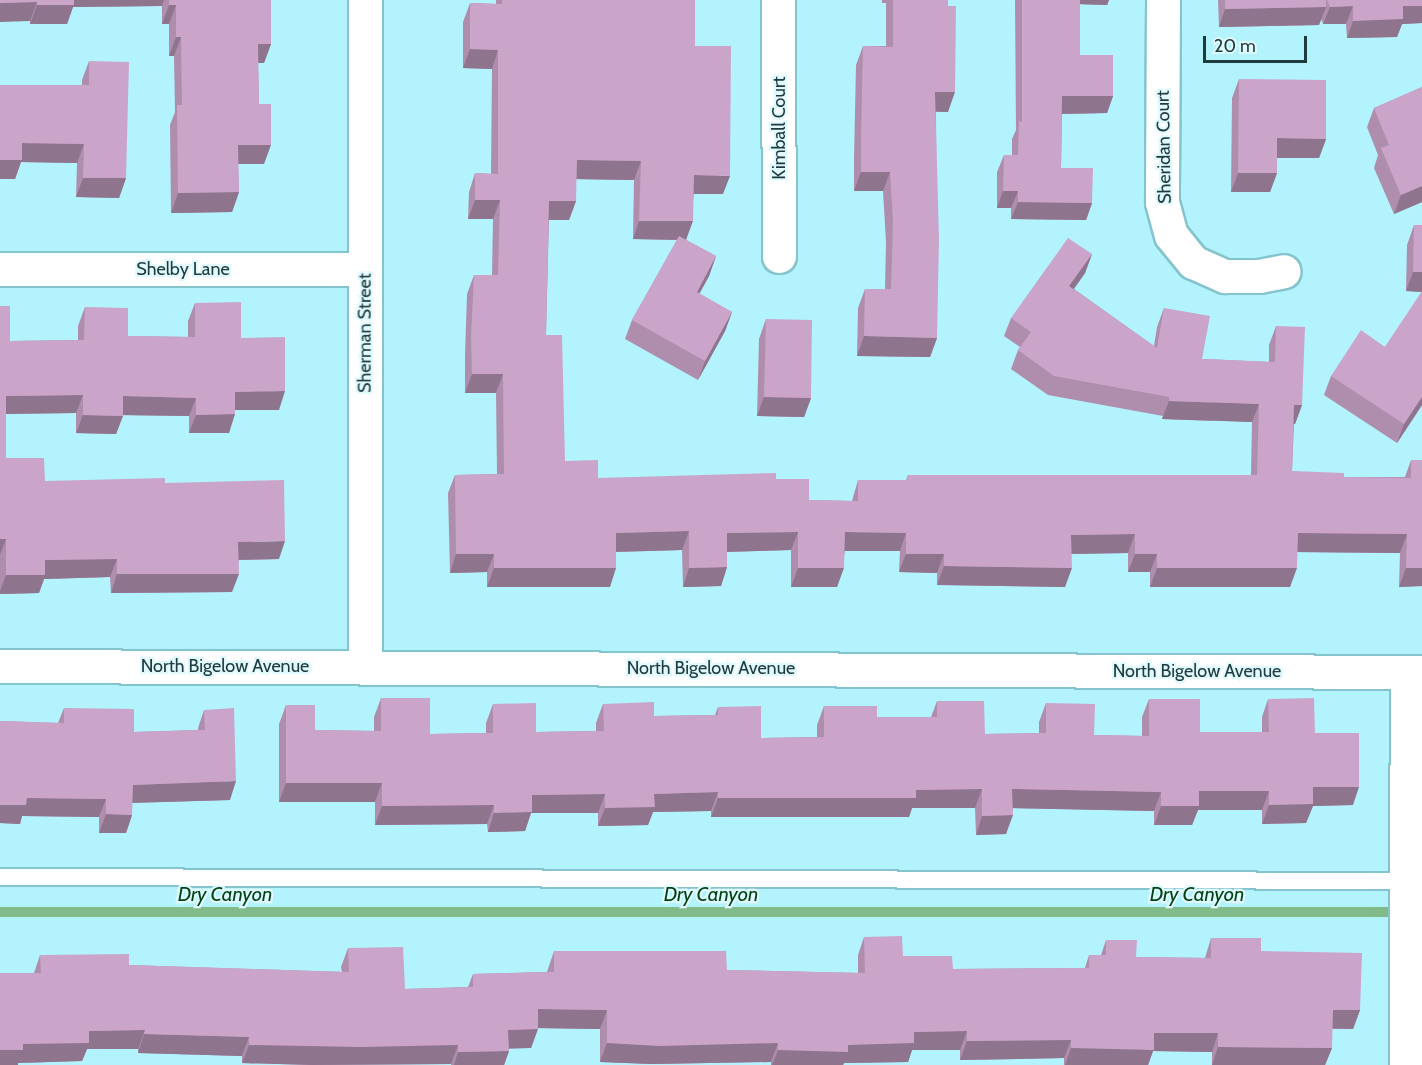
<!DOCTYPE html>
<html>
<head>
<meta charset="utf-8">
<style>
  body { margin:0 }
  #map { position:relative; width:1422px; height:1065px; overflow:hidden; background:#b2f3fd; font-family:Cabin,sans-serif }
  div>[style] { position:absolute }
  .stream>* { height:10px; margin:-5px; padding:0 5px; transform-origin:5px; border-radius:5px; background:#81bb89 }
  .roads { filter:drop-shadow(2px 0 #84c4cd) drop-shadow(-2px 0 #84c4cd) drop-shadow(0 2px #84c4cd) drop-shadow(0 -2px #84c4cd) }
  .lane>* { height:16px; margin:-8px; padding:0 8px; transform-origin:8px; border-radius:8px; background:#fff }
  .street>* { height:33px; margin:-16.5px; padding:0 16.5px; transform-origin:16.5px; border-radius:16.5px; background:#fff }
  .wall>* { inset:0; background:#af8ead }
  .shaded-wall>* { inset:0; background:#8e748d }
  .building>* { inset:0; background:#cba5c9 }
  span { translate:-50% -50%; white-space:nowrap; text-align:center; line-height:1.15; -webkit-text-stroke:4.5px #e0f9fd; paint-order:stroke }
  .street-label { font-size:18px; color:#203b3f }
  .water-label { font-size:20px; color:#004416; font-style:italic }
  .scale { position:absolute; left:1203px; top:36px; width:104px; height:27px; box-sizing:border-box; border:3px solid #203b3f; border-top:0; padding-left:8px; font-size:18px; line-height:21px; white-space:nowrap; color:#203b3f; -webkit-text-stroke:4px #e0f9fd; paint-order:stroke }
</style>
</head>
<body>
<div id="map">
  <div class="stream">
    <i style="left:0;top:912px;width:1404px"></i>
  </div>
  <div class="roads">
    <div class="lane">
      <i style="left:0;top:877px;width:1412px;rotate:0.16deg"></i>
    </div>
    <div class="street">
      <i style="left:365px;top:0;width:666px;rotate:90deg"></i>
      <i style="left:778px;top:0;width:256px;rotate:89.8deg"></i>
      <i style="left:1163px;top:0;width:202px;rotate:90.3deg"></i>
      <i style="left:1162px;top:202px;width:34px;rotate:75deg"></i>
      <i style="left:1171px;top:235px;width:35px;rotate:51deg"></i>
      <i style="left:1193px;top:262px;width:35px;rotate:24deg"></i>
      <i style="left:1225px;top:276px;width:34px"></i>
      <i style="left:1259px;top:276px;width:25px;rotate:-11deg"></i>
      <i style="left:0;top:269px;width:365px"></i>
      <i style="left:0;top:666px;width:1422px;rotate:0.24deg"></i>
      <i style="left:1406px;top:1065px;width:392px;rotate:-89.9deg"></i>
    </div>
  </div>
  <div class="wall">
    <i style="clip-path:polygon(0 0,271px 0,271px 44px,264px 63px,258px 63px,259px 104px,264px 164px,238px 164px,239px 192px,232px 212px,171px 213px,170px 125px,175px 112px,174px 56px,169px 56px,169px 24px,162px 24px,162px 6px,73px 7px,67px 24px,30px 24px,30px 21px)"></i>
    <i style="clip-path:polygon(496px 0,700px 0,695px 0,695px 46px,723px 194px,694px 194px,686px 240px,716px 256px,709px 276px,699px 294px,732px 312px,725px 331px,698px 380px,625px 339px,632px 320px,677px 240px,633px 239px,634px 180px,576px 179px,576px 201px,569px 220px,549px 220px,546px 335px,565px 461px,598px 478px,776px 479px,809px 500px,852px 501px,858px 480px,906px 480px,908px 475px,1251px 475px,1252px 422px,1162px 419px,1163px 416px,1048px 395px,1011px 369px,1018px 350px,1020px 347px,1004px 336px,1011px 318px,1092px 254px,1085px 273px,1074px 289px,1154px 346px,1157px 327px,1164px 308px,1202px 359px,1269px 362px,1269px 345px,1276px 326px,1302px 405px,1295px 424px,1294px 424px,1292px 471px,1344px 477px,1405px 477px,1411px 460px,1422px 586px,1399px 587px,1400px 553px,1297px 552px,1290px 587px,1150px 587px,1150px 572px,1128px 572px,1128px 553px,1071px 554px,1065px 587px,937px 585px,937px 573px,899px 572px,900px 551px,845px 551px,837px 587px,791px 587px,791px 550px,727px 552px,727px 567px,721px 586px,683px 587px,682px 550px,616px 552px,610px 587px,487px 587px,487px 572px,450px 573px,448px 493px,455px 475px,497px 474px,496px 393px,465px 393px,465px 355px,467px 294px,474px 275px,492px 275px,493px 219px,468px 219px,469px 192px,475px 173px,491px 174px,492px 69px,463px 68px,463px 22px,470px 3px,496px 4px)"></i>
    <i style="clip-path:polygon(882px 0,948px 0,948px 112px,936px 112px,937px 338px,930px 357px,857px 356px,858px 308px,865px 289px,885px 289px,886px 242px,883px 191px,854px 191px,854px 159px,856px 65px,863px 46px,886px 46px,886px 3px,882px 3px)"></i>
    <i style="clip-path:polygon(1015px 0,1109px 0,1107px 5px,1080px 4px,1080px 55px,1113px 96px,1107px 113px,1062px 114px,1061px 168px,1092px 203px,1086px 220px,1011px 219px,1011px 208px,997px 208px,997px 172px,1004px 155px,1012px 155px,1012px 139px,1016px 130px)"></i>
    <i style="clip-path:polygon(1218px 0,1422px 0,1422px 23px,1402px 24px,1397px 37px,1347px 38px,1346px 24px,1323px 24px,1321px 19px,1319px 25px,1219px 27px)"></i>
    <i style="clip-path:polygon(89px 61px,126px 178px,119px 198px,76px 197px,77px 163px,21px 162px,15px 179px,0 179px,82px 85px,82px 80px)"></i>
    <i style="clip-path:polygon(1239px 79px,1326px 139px,1319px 158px,1277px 158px,1277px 173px,1270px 192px,1231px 192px,1232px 98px)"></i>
    <i style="clip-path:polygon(1422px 87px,1422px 202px,1394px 214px,1374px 168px,1378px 155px,1367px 127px,1374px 108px)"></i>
    <i style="clip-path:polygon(1414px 225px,1422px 225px,1422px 405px,1397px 443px,1324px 395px,1331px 376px,1385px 347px,1422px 292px,1406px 291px,1407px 245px)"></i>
    <i style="clip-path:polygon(195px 303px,241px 338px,279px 410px,235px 410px,229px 433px,189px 433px,189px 416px,123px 415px,116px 434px,76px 433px,76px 413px,6px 414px,6px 458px,45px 481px,165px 483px,279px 559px,239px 560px,232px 592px,111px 593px,110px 577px,44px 579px,39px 593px,0 594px,0 306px,10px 341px,78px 340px,78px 326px,85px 307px,128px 336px,188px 337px,188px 321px)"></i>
    <i style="clip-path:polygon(766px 319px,811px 398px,804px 417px,757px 416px,759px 339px)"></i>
    <i style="clip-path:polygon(381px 698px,430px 734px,486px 733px,486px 723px,493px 704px,536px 732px,596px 731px,596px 723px,603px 704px,654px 716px,715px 715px,718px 707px,761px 738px,817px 737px,817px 725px,824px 706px,877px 717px,931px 717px,937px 701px,985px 734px,1039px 733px,1039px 722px,1046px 703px,1094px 735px,1142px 736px,1142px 717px,1149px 699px,1200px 732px,1262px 732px,1262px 717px,1268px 699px,1315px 733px,1353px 805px,1313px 806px,1306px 823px,1262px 824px,1262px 810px,1198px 810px,1192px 825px,1154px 825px,1154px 811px,1013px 808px,1006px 834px,976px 835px,975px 808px,912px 808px,909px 817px,711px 817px,711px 811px,653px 812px,648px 825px,598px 826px,598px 813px,531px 813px,525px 831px,488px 832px,487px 824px,375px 825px,375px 802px,279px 802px,279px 724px,286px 705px,315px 730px,374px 731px,374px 717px)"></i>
    <i style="clip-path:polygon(64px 708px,134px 732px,198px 730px,198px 728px,204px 710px,230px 800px,132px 803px,132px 815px,126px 833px,99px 833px,99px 817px,22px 816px,20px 824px,0 823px,0 721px,58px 723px)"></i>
    <i style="clip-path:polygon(864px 937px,903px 956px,953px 969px,1085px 968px,1089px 955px,1101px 955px,1106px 940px,1136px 957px,1205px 958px,1211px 938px,1261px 951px,1360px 1010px,1353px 1029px,1332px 1029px,1332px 1048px,1325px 1065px,1212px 1065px,1212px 1052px,1153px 1051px,1148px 1065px,1064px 1065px,1064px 1058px,960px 1060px,960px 1050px,912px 1050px,908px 1062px,844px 1063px,843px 1065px,771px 1065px,771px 1062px,652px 1064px,600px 1062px,600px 1029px,538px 1028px,531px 1048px,509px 1048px,509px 1051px,504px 1065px,451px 1065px,451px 1064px,312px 1065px,242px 1063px,242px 1056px,138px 1053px,138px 1049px,87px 1049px,82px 1061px,18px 1063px,34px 973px,40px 955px,129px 965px,342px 972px,341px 967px,348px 948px,405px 989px,468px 987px,473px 974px,547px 972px,554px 951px,727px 970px,858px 973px,858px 955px)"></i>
  </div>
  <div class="shaded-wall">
    <i style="clip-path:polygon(69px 0,164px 0,162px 6px,73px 7px,67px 24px,30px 24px,37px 5px)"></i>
    <i style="clip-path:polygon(1075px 0,1109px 0,1107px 5px,1073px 4px)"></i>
    <i style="clip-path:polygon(37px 2px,30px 21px,0 22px,0 3px)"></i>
    <i style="clip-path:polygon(169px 5px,176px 5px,169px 24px,162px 24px)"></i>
    <i style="clip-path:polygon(1353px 6px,1346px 24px,1323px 24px,1330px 7px)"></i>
    <i style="clip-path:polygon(1403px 6px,1422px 6px,1422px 23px,1402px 24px,1397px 37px,1347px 38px,1353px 21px)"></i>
    <i style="clip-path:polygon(1326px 7px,1319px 25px,1219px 27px,1225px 9px)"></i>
    <i style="clip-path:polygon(176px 37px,181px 37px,174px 56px,169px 56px)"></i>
    <i style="clip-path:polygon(258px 44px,271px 44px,264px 63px,251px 63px)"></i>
    <i style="clip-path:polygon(470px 49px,498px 50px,492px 69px,463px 68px)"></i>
    <i style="clip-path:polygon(935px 92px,955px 92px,948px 112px,928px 111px)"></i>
    <i style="clip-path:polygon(1062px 96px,1113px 96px,1107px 113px,1056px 114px)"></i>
    <i style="clip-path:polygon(1277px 138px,1326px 139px,1319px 158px,1270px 158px)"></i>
    <i style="clip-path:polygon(22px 143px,84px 144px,77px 163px,21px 162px,15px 179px,0 179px,0 160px)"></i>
    <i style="clip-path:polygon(238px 145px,271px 145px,264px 164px,231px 164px)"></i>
    <i style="clip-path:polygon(577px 160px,641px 161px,634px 180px,570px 179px)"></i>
    <i style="clip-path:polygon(861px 172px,890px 172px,883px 191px,854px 191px)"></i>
    <i style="clip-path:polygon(1238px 173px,1277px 173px,1270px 192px,1231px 192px)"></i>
    <i style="clip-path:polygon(694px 175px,730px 176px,723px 194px,687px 194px)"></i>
    <i style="clip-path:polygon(83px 178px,126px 178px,119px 198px,76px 197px)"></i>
    <i style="clip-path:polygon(1422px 186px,1422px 202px,1394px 214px,1401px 195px)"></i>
    <i style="clip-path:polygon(1003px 191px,1018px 191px,1011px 208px,997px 208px)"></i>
    <i style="clip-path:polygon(239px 192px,232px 212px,171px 213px,178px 193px)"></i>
    <i style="clip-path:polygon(475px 200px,500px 200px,493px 219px,468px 219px)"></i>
    <i style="clip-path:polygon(549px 201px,576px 201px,569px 220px,542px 220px)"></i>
    <i style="clip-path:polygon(1018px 202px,1092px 203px,1086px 220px,1011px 219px)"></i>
    <i style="clip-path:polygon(639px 221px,693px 221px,686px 240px,633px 239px)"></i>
    <i style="clip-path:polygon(1092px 254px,1085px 273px,1062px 305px,1069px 286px)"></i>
    <i style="clip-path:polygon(716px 256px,709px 276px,690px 311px,697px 292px)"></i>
    <i style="clip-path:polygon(1413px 272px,1422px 272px,1422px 292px,1406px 291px)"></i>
    <i style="clip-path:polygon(732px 312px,725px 331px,698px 380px,705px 361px)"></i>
    <i style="clip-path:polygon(864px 336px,937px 338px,930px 357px,857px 356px)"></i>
    <i style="clip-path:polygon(472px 374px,503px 374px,496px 393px,465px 393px)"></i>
    <i style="clip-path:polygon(285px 391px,279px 410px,229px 410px,235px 392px)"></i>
    <i style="clip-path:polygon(83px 395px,76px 413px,0 414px,6px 396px)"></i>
    <i style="clip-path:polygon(123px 396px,196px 398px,189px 416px,116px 415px)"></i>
    <i style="clip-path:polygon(764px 397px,811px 398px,804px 417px,757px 416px)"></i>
    <i style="clip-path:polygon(1422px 397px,1422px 405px,1397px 443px,1404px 424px)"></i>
    <i style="clip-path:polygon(1169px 401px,1259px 404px,1252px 422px,1162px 419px)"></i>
    <i style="clip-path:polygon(1294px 405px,1302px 405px,1295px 424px,1287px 423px)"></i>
    <i style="clip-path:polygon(235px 414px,229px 433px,189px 433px,196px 415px)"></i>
    <i style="clip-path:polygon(83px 415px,123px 416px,116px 434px,76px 433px)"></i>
    <i style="clip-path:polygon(689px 531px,682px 550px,609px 552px,616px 533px)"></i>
    <i style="clip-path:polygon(798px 532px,791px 550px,721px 552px,727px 533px)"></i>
    <i style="clip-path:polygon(845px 532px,906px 533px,900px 551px,838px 551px)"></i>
    <i style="clip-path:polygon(1298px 533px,1407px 534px,1400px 553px,1291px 552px)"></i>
    <i style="clip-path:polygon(1135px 534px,1128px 553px,1064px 554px,1071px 535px)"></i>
    <i style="clip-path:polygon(0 539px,6px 539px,0 555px)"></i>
    <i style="clip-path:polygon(285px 541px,279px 559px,232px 560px,238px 542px)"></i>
    <i style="clip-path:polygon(456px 554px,494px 554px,487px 572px,450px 573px)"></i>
    <i style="clip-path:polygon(906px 554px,944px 554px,937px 573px,899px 572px)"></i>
    <i style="clip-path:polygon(1135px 554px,1157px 554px,1150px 572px,1128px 572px)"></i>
    <i style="clip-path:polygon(117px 559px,110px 577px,44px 579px,39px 593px,0 594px,0 591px,6px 575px,45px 560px)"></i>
    <i style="clip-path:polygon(944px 566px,1072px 568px,1065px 587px,937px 585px)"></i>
    <i style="clip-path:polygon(727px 567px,721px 586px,683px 587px,689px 568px)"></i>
    <i style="clip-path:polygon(494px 568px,616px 568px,610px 587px,487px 587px)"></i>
    <i style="clip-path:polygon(798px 568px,844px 568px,837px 587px,791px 587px)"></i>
    <i style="clip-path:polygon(1157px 568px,1297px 568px,1290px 587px,1150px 587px)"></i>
    <i style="clip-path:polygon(1406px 568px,1422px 568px,1422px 586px,1399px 587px)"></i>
    <i style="clip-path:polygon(117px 574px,239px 574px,232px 592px,111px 593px)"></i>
    <i style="clip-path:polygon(236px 781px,230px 800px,126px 803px,133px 785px)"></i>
    <i style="clip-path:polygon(286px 783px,382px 783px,375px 802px,279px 802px)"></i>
    <i style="clip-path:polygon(1313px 787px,1359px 787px,1353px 805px,1313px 806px,1306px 823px,1262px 824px,1269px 805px)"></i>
    <i style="clip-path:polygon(982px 789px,975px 808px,912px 808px,909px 817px,711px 817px,718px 798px,916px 790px)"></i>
    <i style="clip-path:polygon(1012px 789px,1161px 792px,1154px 811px,1006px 808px)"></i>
    <i style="clip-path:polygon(1199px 791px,1269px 791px,1262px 810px,1198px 810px,1192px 825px,1154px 825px,1161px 806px)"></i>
    <i style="clip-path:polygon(718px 792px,711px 811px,653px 812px,648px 825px,598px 826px,605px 808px,654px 794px)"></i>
    <i style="clip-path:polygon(605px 794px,598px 813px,531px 813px,525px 831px,488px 832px,494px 813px,532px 795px)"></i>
    <i style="clip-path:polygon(27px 798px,106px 799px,99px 817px,22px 816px,20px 824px,0 823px,0 805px)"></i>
    <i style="clip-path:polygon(494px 805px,487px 824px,375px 825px,382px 806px)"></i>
    <i style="clip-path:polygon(106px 814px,132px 815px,126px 833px,99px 833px)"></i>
    <i style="clip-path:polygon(1013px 815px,1006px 834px,976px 835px,982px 816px)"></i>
    <i style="clip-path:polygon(538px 1009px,607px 1010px,600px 1029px,531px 1028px)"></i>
    <i style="clip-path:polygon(1333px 1010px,1360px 1010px,1353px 1029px,1326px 1028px)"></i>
    <i style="clip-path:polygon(538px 1029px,531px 1048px,501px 1049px,508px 1030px)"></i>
    <i style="clip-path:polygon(145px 1030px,138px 1049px,87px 1049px,82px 1061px,18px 1063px,18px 1065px,0 1065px,0 1050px,23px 1044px,89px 1031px)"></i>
    <i style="clip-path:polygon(967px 1031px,960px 1050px,912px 1050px,908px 1062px,844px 1063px,843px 1065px,772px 1065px,778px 1050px,848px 1045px,914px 1032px)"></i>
    <i style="clip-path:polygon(1154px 1033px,1218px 1033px,1212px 1052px,1153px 1051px,1148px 1065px,1065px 1065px,1071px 1048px)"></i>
    <i style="clip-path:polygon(144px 1034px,249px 1037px,242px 1056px,138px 1053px)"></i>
    <i style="clip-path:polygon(1071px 1040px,1064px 1058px,960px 1060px,967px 1041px)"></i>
    <i style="clip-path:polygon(607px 1043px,778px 1043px,771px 1062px,652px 1064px,600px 1062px)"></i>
    <i style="clip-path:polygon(249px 1045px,458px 1045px,451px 1064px,312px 1065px,242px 1063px)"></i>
    <i style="clip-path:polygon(1218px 1047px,1332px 1048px,1325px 1065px,1212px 1065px)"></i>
    <i style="clip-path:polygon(509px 1051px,504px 1065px,454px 1065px,458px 1052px)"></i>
  </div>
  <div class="building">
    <i style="clip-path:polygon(0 0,74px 0,74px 5px,37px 5px,37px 2px,0 3px)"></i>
    <i style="clip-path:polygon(169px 0,271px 0,271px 44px,258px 44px,259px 104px,271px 104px,271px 145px,238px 145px,239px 192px,178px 193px,177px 105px,182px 105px,181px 37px,176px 37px,176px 5px,169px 5px)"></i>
    <i style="clip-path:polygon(502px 0,695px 0,695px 46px,731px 46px,730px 176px,694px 175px,693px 221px,639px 221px,641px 161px,577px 160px,576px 201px,549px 201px,546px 335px,562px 335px,565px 461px,598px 460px,598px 478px,776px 473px,776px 479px,809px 479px,809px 500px,858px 501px,858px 480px,907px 480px,908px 475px,1257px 475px,1259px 404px,1169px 401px,1169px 397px,1054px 376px,1018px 350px,1031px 332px,1011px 318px,1068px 238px,1092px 254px,1069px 286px,1157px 348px,1164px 308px,1210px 316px,1202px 359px,1275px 362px,1276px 326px,1305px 327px,1302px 405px,1294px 405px,1292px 471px,1344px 473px,1344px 477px,1411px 478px,1411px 460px,1422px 460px,1422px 568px,1406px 568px,1407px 534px,1298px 533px,1297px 568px,1157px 568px,1157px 554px,1135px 554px,1135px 534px,1071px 535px,1072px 568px,944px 566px,944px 554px,906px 554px,906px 533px,845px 532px,844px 568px,798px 568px,798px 532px,727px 533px,727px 567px,689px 568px,689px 531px,616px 533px,616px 568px,494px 568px,494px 554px,456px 554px,455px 475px,504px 474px,503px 374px,472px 374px,471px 337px,474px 275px,498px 275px,500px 200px,475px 200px,475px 173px,498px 174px,498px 50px,470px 49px,470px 3px,502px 4px)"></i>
    <i style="clip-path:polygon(893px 0,948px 0,948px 6px,956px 6px,955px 92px,935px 92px,939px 239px,937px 338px,864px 336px,865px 289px,891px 289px,893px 222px,890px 172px,861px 172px,861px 139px,863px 46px,893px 47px)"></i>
    <i style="clip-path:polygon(1022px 0,1080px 0,1080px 55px,1113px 55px,1113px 96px,1062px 96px,1061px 168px,1093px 168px,1092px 203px,1018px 202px,1018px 191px,1003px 191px,1004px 155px,1018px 155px,1019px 121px,1022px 122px)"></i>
    <i style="clip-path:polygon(1225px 0,1326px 0,1326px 7px,1225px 9px)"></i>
    <i style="clip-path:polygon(1327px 0,1422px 0,1422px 6px,1403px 6px,1403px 19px,1353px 21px,1353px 6px,1330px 7px)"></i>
    <i style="clip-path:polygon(89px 61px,129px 62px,126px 178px,83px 178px,84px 144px,22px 143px,22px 160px,0 160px,0 85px,89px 85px)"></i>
    <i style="clip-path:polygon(1239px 79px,1326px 80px,1326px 139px,1277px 138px,1277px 173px,1238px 173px)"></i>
    <i style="clip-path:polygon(1422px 87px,1422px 186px,1401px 195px,1381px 148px,1389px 145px,1374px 108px)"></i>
    <i style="clip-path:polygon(1414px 225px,1422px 225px,1422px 272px,1413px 272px)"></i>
    <i style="clip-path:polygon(679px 236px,716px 256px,697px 292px,732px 312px,705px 361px,632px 320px)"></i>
    <i style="clip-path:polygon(1422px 291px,1422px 397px,1404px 424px,1331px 376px,1361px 330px,1385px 347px)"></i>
    <i style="clip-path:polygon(241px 302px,241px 338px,285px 337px,285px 391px,235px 392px,235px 414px,196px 415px,196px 398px,123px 396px,123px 416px,83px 415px,83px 395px,6px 396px,6px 458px,44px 458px,45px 481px,165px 478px,165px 483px,284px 480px,285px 541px,238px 542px,239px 574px,117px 574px,117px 559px,45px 560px,45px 575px,6px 575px,6px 539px,0 539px,0 306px,10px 306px,10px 341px,84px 340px,85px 307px,128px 308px,128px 336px,195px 337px,195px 303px)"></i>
    <i style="clip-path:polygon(766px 319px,812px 320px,811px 398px,764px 397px)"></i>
    <i style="clip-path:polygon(381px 698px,430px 698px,430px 734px,493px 733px,493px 704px,536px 703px,536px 732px,604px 731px,603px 704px,654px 702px,654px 716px,718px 715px,718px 707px,761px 706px,761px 738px,824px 737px,824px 706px,877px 706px,877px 717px,937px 717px,937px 701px,984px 701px,985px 734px,1046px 733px,1046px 703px,1095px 704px,1094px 735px,1149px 736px,1149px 699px,1200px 699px,1200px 732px,1269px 732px,1268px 699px,1314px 698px,1315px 733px,1359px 733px,1359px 787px,1313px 787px,1313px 804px,1269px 805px,1269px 791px,1199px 791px,1199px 806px,1161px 806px,1161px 792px,1012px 789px,1013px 815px,982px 816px,982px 789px,916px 790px,916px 798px,718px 798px,718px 792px,654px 794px,655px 807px,605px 808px,605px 794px,532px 795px,532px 812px,494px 813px,494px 805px,382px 806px,382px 783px,286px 783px,286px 705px,315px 705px,315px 730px,381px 731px)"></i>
    <i style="clip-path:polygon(64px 708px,134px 709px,134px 732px,205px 730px,204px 710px,234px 708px,236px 781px,133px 785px,132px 815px,106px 814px,106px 799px,27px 798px,26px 805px,0 805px,0 721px,64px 723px)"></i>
    <i style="clip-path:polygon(902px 936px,903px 956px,952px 956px,953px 969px,1089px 968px,1089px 955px,1106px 955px,1106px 940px,1137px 940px,1136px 957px,1211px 958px,1211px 938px,1261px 938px,1261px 951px,1362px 953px,1360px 1010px,1333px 1010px,1332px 1048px,1218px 1047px,1218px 1033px,1154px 1033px,1154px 1050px,1071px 1048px,1071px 1040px,967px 1041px,967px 1031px,914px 1032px,914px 1043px,848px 1045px,848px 1052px,778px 1050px,778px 1043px,659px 1046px,607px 1043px,607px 1010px,538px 1009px,538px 1029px,508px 1030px,509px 1051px,458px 1052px,458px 1045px,361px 1047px,249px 1045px,249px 1037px,144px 1034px,145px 1030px,89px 1031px,89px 1043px,23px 1044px,23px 1050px,0 1050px,0 973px,41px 973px,40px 955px,129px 954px,129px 965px,349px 972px,348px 948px,403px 947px,405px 989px,473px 987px,473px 974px,554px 972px,554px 951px,726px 951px,727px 970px,865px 973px,864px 937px)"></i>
  </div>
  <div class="street-label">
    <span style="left:779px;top:128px;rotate:-90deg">Kimball Court</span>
    <span style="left:1164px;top:147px;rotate:-91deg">Sheridan Court</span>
    <span style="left:183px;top:269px">Shelby Lane</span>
    <span style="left:365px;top:333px;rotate:-90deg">Sherman Street</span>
    <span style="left:225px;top:666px">North Bigelow Avenue</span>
    <span style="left:711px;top:668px">North Bigelow Avenue</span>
    <span style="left:1197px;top:671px">North Bigelow Avenue</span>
  </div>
  <div class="water-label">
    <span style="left:225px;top:894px">Dry Canyon</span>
    <span style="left:711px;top:894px">Dry Canyon</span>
    <span style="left:1197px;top:894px">Dry Canyon</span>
  </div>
  <div class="scale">20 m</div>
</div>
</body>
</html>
